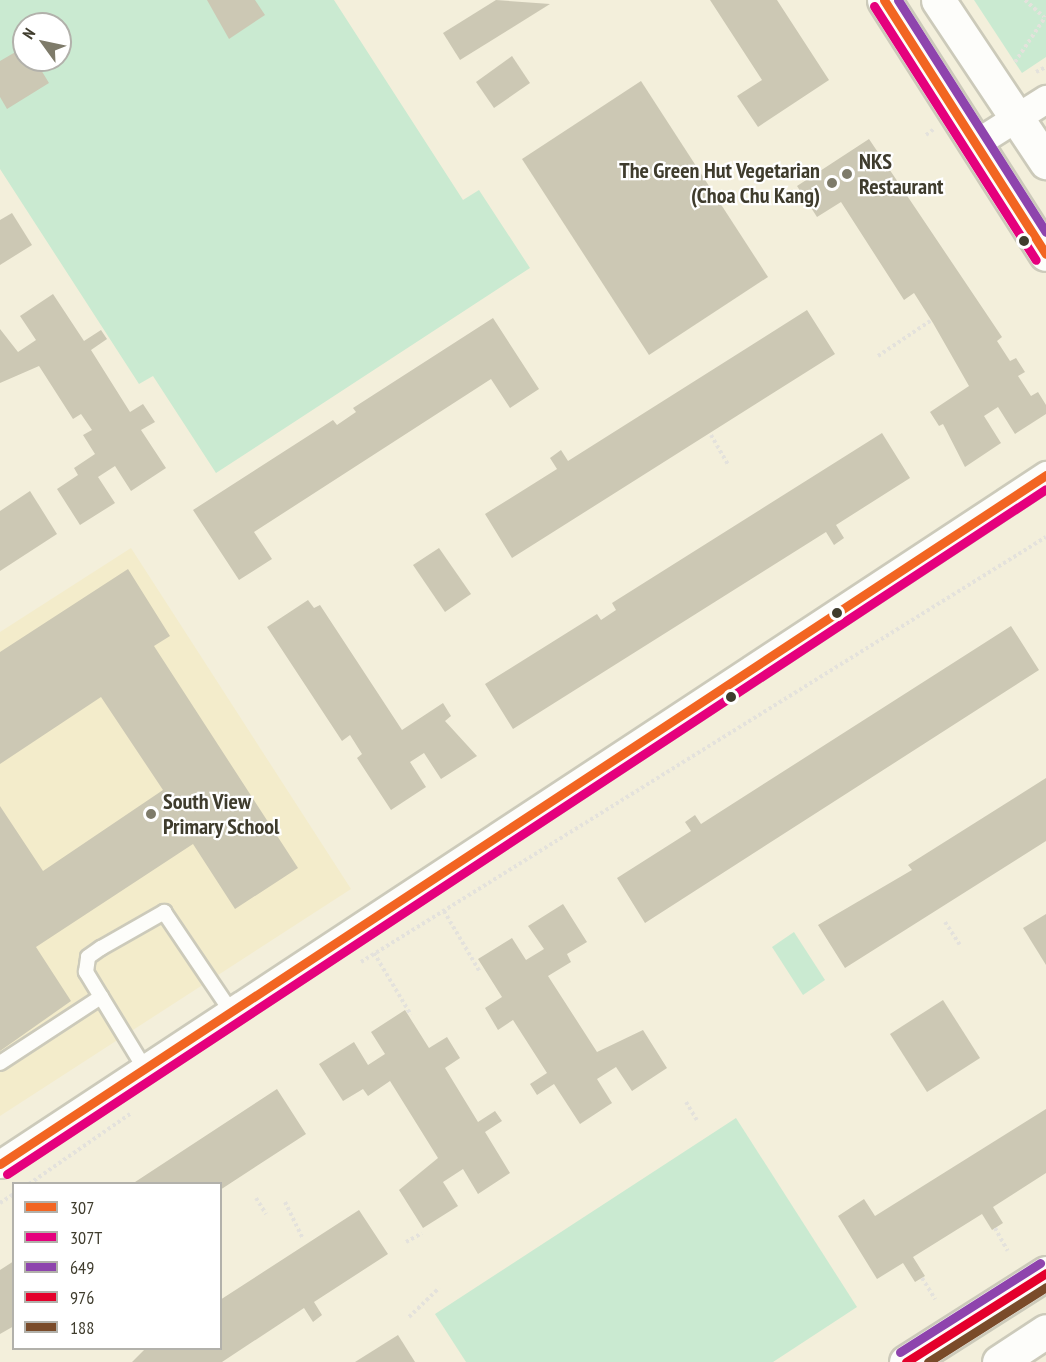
<!DOCTYPE html>
<html>
<head>
<meta charset="utf-8">
<style>
  body { margin:0 }
  #map { position:relative; width:1046px; height:1362px; overflow:hidden; background:#f3efdb; font-family:"PT Sans Narrow",sans-serif }
  div>[style] { position:absolute }
  .built>* { inset:0; background:#f3eccb }
  .green>* { inset:0; background:#caead1 }
  .building>* { inset:0; background:#ccc8b4 }
  .path>* { height:4px; margin-top:-2px; transform-origin:0; background:repeating-linear-gradient(90deg,#e4e2dc 0 3px,transparent 0 6px) }
  .roads { filter:drop-shadow(2px 0 #cccaba) drop-shadow(-2px 0 #cccaba) drop-shadow(0 2px #cccaba) drop-shadow(0 -2px #cccaba) }
  .service>* { height:14px; margin:-7px; padding:0 7px; transform-origin:7px; border-radius:7px; background:#fdfdfa }
  .minor>* { height:27px; margin:-13.5px; padding:0 13.5px; transform-origin:13.5px; border-radius:13.5px; background:#fdfdfa }
  .tertiary>* { height:33px; margin:-16.5px; padding:0 16.5px; transform-origin:16.5px; border-radius:16.5px; background:#fdfdfa }
  .secondary>* { height:33px; margin:-16.5px; padding:0 16.5px; transform-origin:16.5px; border-radius:16.5px; background:#fdfdfa }
  .bus-1>* { height:9px; margin:-4.5px; padding:0 4.5px; transform-origin:4.5px; border-radius:4.5px; background:#f26522 }
  .bus-2>* { height:9px; margin:-4.5px; padding:0 4.5px; transform-origin:4.5px; border-radius:4.5px; background:#e5007d }
  .bus-3>* { height:9px; margin:-4.5px; padding:0 4.5px; transform-origin:4.5px; border-radius:4.5px; background:#8e44ad }
  .bus-4>* { height:9px; margin:-4.5px; padding:0 4.5px; transform-origin:4.5px; border-radius:4.5px; background:#e4002b }
  .bus-5>* { height:9px; margin:-4.5px; padding:0 4.5px; transform-origin:4.5px; border-radius:4.5px; background:#7a4b2a }
  .dots>* { width:16px; height:16px; translate:-50% -50%; box-sizing:border-box; border:3px solid #fff; border-radius:50% }
  span { translate:-50% -50%; white-space:nowrap; text-align:center; line-height:1.15; -webkit-text-stroke:4.5px #fff; paint-order:stroke }
  .poi-label { font-size:22px; color:#3f3c2d; font-weight:700 }
  .left { translate:0 -50%; text-align:left }
  .right { translate:-100% -50%; text-align:right }
  .legend { position:absolute; left:12px; top:1182px; width:210px; height:168px; box-sizing:border-box; background:#fff; border:2px solid #b2b1ab; margin:0; padding:8px 10px; list-style:none; font-size:18px; color:#3f3c2d }
  .legend li { display:flex; align-items:center; gap:12px; height:30px }
  .legend b { width:30px; border:2px solid #b2b1ab }
  .north { position:absolute; left:12px; top:12px; width:60px; height:60px; box-sizing:border-box; background:#fff; border:2px solid #b2b1ab; border-radius:50%; rotate:303deg; font-size:16px; font-weight:700; line-height:24px; text-align:center; color:#3f3c2d }
  .north::after { content:''; display:block; margin:auto; width:21px; height:27px; background:#7e7b6a; clip-path:polygon(50% 0,100% 100%,50% 72%,0 100%) }
</style>
</head>
<body>
<div id="map">
  <div class="built">
    <i style="clip-path:polygon(131px 548px,351px 889px,0 1116px,0 632px)"></i>
  </div>
  <div class="green">
    <i style="clip-path:polygon(evenodd,0 0,334px 0,463px 200px,479px 190px,530px 268px,216px 473px,153px 376px,139px 384px,0 169px,0 0,24px 24px,60px 24px,60px 60px,24px 60px,24px 24px)"></i>
    <i style="clip-path:polygon(974px 0,1046px 0,1046px 57px,1022px 73px)"></i>
    <i style="clip-path:polygon(794px 932px,825px 980px,803px 995px,772px 947px)"></i>
    <i style="clip-path:polygon(736px 1118px,857px 1307px,773px 1362px,466px 1362px,435px 1314px)"></i>
  </div>
  <div class="building">
    <i style="clip-path:polygon(207px 0,255px 0,265px 15px,229px 39px)"></i>
    <i style="clip-path:polygon(496px 0,550px 4px,460px 60px,443px 33px)"></i>
    <i style="clip-path:polygon(710px 0,777px 0,829px 80px,758px 127px,737px 96px,762px 80px)"></i>
    <i style="clip-path:polygon(24px 47px,24px 60px,35px 60px,49px 83px,7px 109px,0 97px,0 61px)"></i>
    <i style="clip-path:polygon(512px 56px,530px 83px,494px 108px,476px 82px)"></i>
    <i style="clip-path:polygon(641px 81px,768px 277px,649px 355px,522px 159px)"></i>
    <i style="clip-path:polygon(869px 139px,1002px 337px,997px 341px,1010px 361px,1016px 358px,1025px 372px,1018px 376px,1031px 396px,1038px 392px,1046px 405px,1046px 414px,1015px 434px,998px 407px,984px 416px,1001px 443px,965px 467px,943px 424px,939px 426px,930px 412px,969px 386px,933px 323px,914px 293px,904px 300px,841px 202px,817px 217px,797px 186px)"></i>
    <i style="clip-path:polygon(12px 213px,32px 245px,0 265px,0 220px)"></i>
    <i style="clip-path:polygon(53px 294px,84px 341px,101px 330px,107px 339px,91px 350px,130px 412px,143px 404px,155px 422px,141px 430px,166px 468px,131px 491px,115px 466px,98px 477px,115px 503px,80px 525px,57px 489px,78px 475px,74px 468px,95px 454px,83px 435px,92px 430px,81px 414px,73px 419px,39px 366px,0 383px,0 329px,18px 352px,36px 340px,20px 316px)"></i>
    <i style="clip-path:polygon(807px 310px,835px 354px,512px 558px,485px 514px,557px 469px,550px 458px,561px 450px,568px 461px)"></i>
    <i style="clip-path:polygon(493px 318px,539px 389px,510px 408px,491px 379px,254px 532px,272px 559px,239px 580px,193px 510px,333px 420px,337px 425px,356px 412px,353px 408px)"></i>
    <i style="clip-path:polygon(882px 433px,910px 478px,836px 525px,844px 538px,834px 545px,826px 532px,513px 729px,485px 684px,597px 614px,601px 620px,616px 610px,612px 603px)"></i>
    <i style="clip-path:polygon(30px 491px,57px 534px,0 571px,0 511px)"></i>
    <i style="clip-path:polygon(439px 548px,471px 594px,445px 612px,413px 565px)"></i>
    <i style="clip-path:polygon(128px 569px,170px 636px,154px 646px,298px 868px,235px 909px,193px 844px,36px 947px,71px 1001px,0 1051px,0 806px,43px 871px,163px 790px,101px 697px,0 764px,0 652px)"></i>
    <i style="clip-path:polygon(308px 600px,314px 608px,320px 605px,402px 730px,443px 703px,451px 716px,445px 721px,477px 756px,441px 779px,424px 753px,410px 762px,426px 787px,391px 810px,357px 758px,362px 754px,350px 735px,342px 741px,267px 627px)"></i>
    <i style="clip-path:polygon(1011px 626px,1039px 670px,645px 923px,617px 878px,691px 831px,685px 822px,695px 815px,701px 824px)"></i>
    <i style="clip-path:polygon(1046px 778px,1046px 841px,845px 968px,818px 925px,912px 870px,908px 865px)"></i>
    <i style="clip-path:polygon(563px 904px,587px 942px,567px 954px,571px 962px,548px 976px,597px 1052px,643px 1030px,667px 1068px,632px 1091px,616px 1067px,597px 1079px,612px 1103px,580px 1124px,554px 1084px,537px 1095px,530px 1084px,547px 1073px,513px 1020px,498px 1030px,485px 1008px,502px 997px,478px 959px,512px 938px,526px 960px,544px 949px,528px 926px)"></i>
    <i style="clip-path:polygon(1046px 914px,1046px 965px,1023px 928px)"></i>
    <i style="clip-path:polygon(943px 1000px,980px 1058px,927px 1092px,890px 1034px)"></i>
    <i style="clip-path:polygon(405px 1010px,429px 1048px,447px 1037px,460px 1058px,445px 1068px,478px 1122px,495px 1111px,502px 1121px,485px 1132px,510px 1173px,478px 1194px,463px 1169px,443px 1182px,458px 1206px,423px 1228px,399px 1190px,438px 1158px,390px 1081px,368px 1096px,363px 1089px,343px 1101px,319px 1064px,354px 1042px,368px 1065px,385px 1054px,371px 1032px)"></i>
    <i style="clip-path:polygon(277px 1089px,306px 1134px,220px 1190px,220px 1184px,132px 1184px)"></i>
    <i style="clip-path:polygon(1046px 1109px,1046px 1173px,993px 1207px,1003px 1223px,992px 1230px,982px 1214px,913px 1257px,925px 1276px,915px 1282px,903px 1263px,877px 1279px,838px 1216px,864px 1199px,875px 1216px)"></i>
    <i style="clip-path:polygon(359px 1210px,388px 1254px,314px 1302px,322px 1315px,313px 1322px,304px 1308px,222px 1362px,132px 1362px,146px 1348px,220px 1348px,220px 1300px)"></i>
    <i style="clip-path:polygon(14px 1261px,14px 1326px,0 1334px,0 1270px)"></i>
    <i style="clip-path:polygon(398px 1335px,415px 1362px,355px 1362px)"></i>
  </div>
  <div class="path">
    <i style="left:1025px;top:0;width:25px;rotate:42deg"></i>
    <i style="left:1015px;top:62px;width:55px;rotate:-56deg"></i>
    <i style="left:1036px;top:72px;width:11px;rotate:-27deg"></i>
    <i style="left:926px;top:135px;width:10px;rotate:-37deg"></i>
    <i style="left:878px;top:356px;width:63px;rotate:-33.9deg"></i>
    <i style="left:711px;top:435px;width:34px;rotate:60deg"></i>
    <i style="left:444px;top:911px;width:71px;rotate:59.5deg"></i>
    <i style="left:945px;top:922px;width:27px;rotate:57deg"></i>
    <i style="left:374px;top:953px;width:72px;rotate:59.2deg"></i>
    <i style="left:361px;top:962px;width:806px;rotate:-31.82deg"></i>
    <i style="left:686px;top:1102px;width:21px;rotate:59deg"></i>
    <i style="left:29px;top:1184px;width:123px;rotate:-34.7deg"></i>
    <i style="left:256px;top:1198px;width:19px;rotate:58deg"></i>
    <i style="left:285px;top:1202px;width:39px;rotate:64deg"></i>
    <i style="left:0;top:1203px;width:17px;rotate:-33deg"></i>
    <i style="left:995px;top:1228px;width:26px;rotate:61deg"></i>
    <i style="left:406px;top:1242px;width:18px;rotate:-29deg"></i>
    <i style="left:922px;top:1278px;width:25px;rotate:58deg"></i>
    <i style="left:409px;top:1317px;width:42px;rotate:-44deg"></i>
  </div>
  <div class="roads">
    <div class="service">
      <i style="left:0;top:1063px;width:121px;rotate:-33.2deg"></i>
      <i style="left:145px;top:1069px;width:114px;rotate:-121.3deg"></i>
      <i style="left:86px;top:972px;width:15px;rotate:-82deg"></i>
      <i style="left:88px;top:957px;width:16px;rotate:-35deg"></i>
      <i style="left:101px;top:948px;width:73px;rotate:-29.7deg"></i>
      <i style="left:164px;top:912px;width:122px;rotate:56deg"></i>
    </div>
    <div class="minor">
      <i style="left:976px;top:143px;width:83px;rotate:-32.2deg"></i>
      <i style="left:0;top:1164px;width:1253px;rotate:-33.37deg"></i>
    </div>
    <div class="tertiary">
      <i style="left:884px;top:0;width:301px;rotate:57.5deg"></i>
      <i style="left:938px;top:0;width:195px;rotate:56.3deg"></i>
    </div>
    <div class="secondary">
      <i style="left:906px;top:1362px;width:166px;rotate:-32.4deg"></i>
      <i style="left:999px;top:1362px;width:56px;rotate:-33.4deg"></i>
    </div>
  </div>
  <div class="bus-1">
    <i style="left:884px;top:0;width:301px;rotate:57.5deg"></i>
    <i style="left:0;top:1164px;width:1253px;rotate:-33.37deg"></i>
  </div>
  <div class="bus-2">
    <i style="left:874px;top:6px;width:301px;rotate:57.5deg"></i>
    <i style="left:7px;top:1174px;width:1244px;rotate:-33.4deg"></i>
  </div>
  <div class="bus-3">
    <i style="left:898px;top:0;width:275px;rotate:57.5deg"></i>
    <i style="left:900px;top:1352px;width:166px;rotate:-32.4deg"></i>
  </div>
  <div class="bus-4">
    <i style="left:906px;top:1362px;width:166px;rotate:-32.4deg"></i>
  </div>
  <div class="bus-5">
    <i style="left:928px;top:1362px;width:140px;rotate:-32.4deg"></i>
  </div>
  <div class="dots">
    <i style="left:847px;top:174px;background:#7e7b6a"></i>
    <i style="left:832px;top:183px;background:#7e7b6a"></i>
    <i style="left:1024px;top:241px;background:#3f3c2d"></i>
    <i style="left:837px;top:613px;background:#3f3c2d"></i>
    <i style="left:731px;top:697px;background:#3f3c2d"></i>
    <i style="left:151px;top:814px;background:#7e7b6a"></i>
  </div>
  <div class="poi-label">
    <span class="left" style="left:859px;top:174px">NKS<br>Restaurant</span>
    <span class="right" style="left:820px;top:183px">The Green Hut Vegetarian<br>(Choa Chu Kang)</span>
    <span class="left" style="left:163px;top:814px">South View<br>Primary School</span>
  </div>
  <ul class="legend">
  <li><b style="height:8px;background:#f26522"></b>307</li>
  <li><b style="height:8px;background:#e5007d"></b>307T</li>
  <li><b style="height:8px;background:#8e44ad"></b>649</li>
  <li><b style="height:8px;background:#e4002b"></b>976</li>
  <li><b style="height:8px;background:#7a4b2a"></b>188</li>
  </ul>
  <div class="north">N</div>
</div>
</body>
</html>
